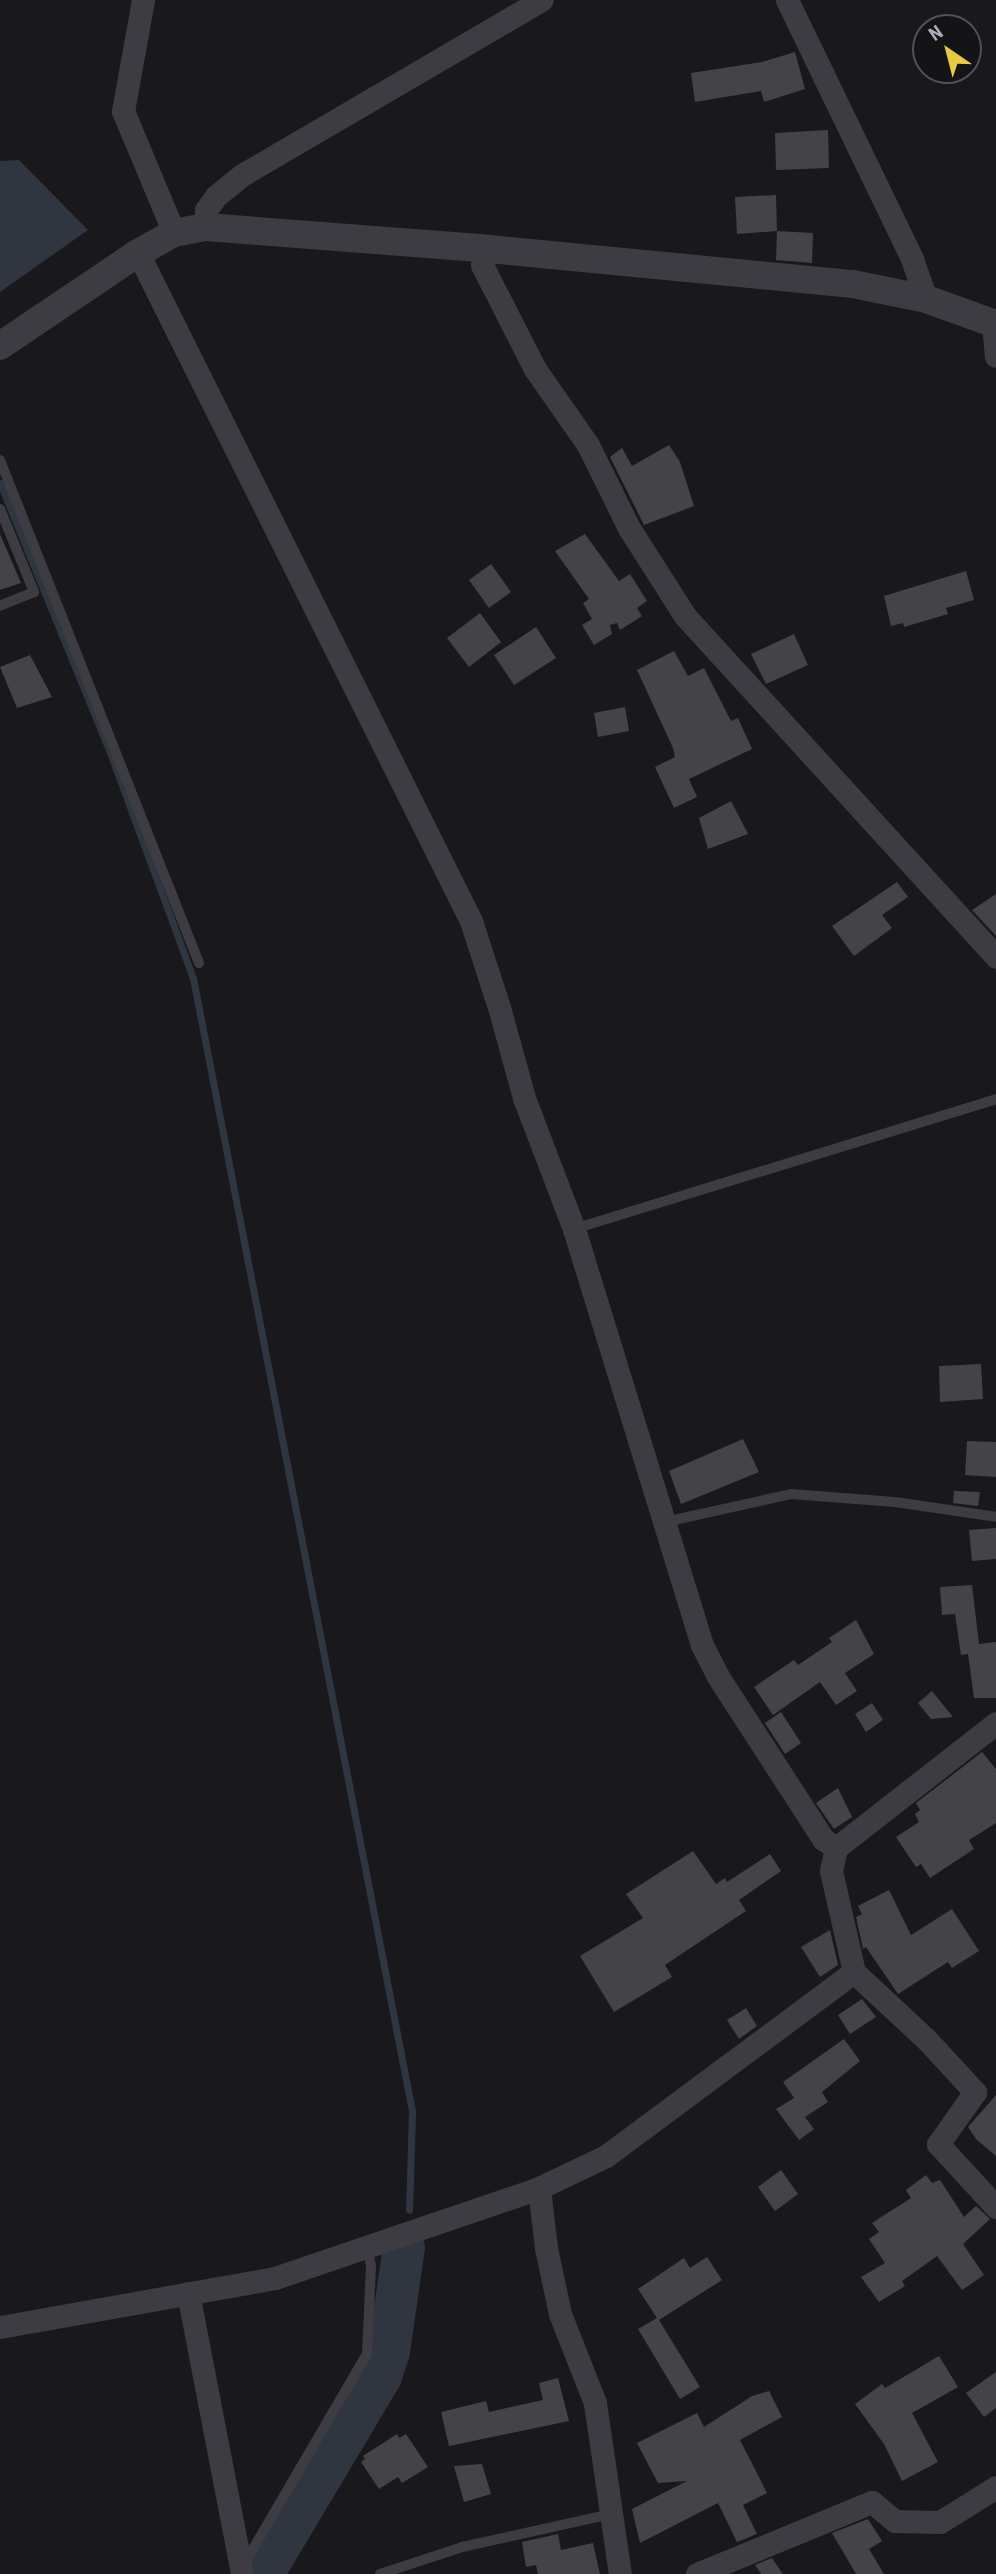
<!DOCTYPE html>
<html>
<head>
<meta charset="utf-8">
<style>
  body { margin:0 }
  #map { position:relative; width:996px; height:2574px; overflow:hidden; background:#19191b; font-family:"Roboto Condensed",sans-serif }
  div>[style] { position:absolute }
  .water>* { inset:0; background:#30363f }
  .stream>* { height:7px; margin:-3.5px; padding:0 3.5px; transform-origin:3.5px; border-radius:3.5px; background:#30363f }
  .river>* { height:42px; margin:-21px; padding:0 21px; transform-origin:21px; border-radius:21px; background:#30363f }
  .building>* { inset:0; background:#444348 }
  .service>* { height:10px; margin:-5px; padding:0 5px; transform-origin:5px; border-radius:5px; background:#3c3c42 }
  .minor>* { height:23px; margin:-11.5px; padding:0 11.5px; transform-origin:11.5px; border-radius:11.5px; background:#3c3c42 }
  .tertiary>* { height:28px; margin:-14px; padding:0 14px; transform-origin:14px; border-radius:14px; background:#3c3c42 }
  span { translate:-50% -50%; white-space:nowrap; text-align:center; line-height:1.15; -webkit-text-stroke:5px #141416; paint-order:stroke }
  .north { position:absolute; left:912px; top:14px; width:70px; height:70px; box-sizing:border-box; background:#141416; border:2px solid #515258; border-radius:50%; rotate:325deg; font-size:19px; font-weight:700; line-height:28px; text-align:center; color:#acaeba }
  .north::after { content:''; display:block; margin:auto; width:24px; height:32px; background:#e8ca45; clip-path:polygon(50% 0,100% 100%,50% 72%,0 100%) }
</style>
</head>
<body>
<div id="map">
  <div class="water">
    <i style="clip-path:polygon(19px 160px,88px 230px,0 292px,0 161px)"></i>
  </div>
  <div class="stream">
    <i style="left:0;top:483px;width:297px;rotate:67.8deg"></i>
    <i style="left:112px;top:758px;width:234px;rotate:69.8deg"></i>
    <i style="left:193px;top:978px;width:1154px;rotate:79.06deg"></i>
    <i style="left:412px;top:2111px;width:99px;rotate:91.7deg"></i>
  </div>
  <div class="river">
    <i style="left:263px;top:2574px;width:230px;rotate:-59.2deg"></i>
    <i style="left:381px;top:2376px;width:26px;rotate:-72deg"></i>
    <i style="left:389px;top:2351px;width:105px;rotate:-81.8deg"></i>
  </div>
  <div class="building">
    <i style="clip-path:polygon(795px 52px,805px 89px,764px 102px,761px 91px,695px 102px,691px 73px,762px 62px)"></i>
    <i style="clip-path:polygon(828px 130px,829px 168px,776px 170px,775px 133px)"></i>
    <i style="clip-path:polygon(776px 195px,777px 231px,737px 234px,735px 197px)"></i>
    <i style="clip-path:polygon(777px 231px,813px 233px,812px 263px,776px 260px)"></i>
    <i style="clip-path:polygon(669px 445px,680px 462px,694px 506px,644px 525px,610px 457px,622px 448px,632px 466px)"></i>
    <i style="clip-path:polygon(0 534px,21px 583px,0 590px)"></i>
    <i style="clip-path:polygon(585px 534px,619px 581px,630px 574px,647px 601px,637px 608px,642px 616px,620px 630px,617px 623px,610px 625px,612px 634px,594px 645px,582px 625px,592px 619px,583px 603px,589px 599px,555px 551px)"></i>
    <i style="clip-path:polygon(491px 564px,511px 592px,489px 608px,469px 580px)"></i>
    <i style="clip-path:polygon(966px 571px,974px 600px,946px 608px,948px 614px,904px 627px,903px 623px,891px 626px,884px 596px)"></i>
    <i style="clip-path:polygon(480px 613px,501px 642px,469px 667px,447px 638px)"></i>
    <i style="clip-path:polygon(536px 627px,556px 658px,514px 685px,494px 655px)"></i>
    <i style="clip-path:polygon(794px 634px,808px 665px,766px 684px,751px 654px)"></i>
    <i style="clip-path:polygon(674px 651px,688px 676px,704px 668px,731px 721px,738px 718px,752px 749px,689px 779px,697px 797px,674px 808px,655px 767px,675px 757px,673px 748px,637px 670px)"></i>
    <i style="clip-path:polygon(30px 655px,52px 697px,17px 708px,0 667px)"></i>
    <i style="clip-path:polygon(625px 707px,629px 731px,598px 737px,594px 713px)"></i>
    <i style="clip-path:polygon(731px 801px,748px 834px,708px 849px,699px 818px)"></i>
    <i style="clip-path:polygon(897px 882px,908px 897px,882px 915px,892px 928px,854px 956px,832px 926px)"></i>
    <i style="clip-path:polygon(996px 894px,996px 936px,972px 910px)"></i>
    <i style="clip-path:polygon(981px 1364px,983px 1399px,940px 1402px,939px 1366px)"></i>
    <i style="clip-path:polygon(743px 1439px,759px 1472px,681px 1504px,669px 1471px)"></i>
    <i style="clip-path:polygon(967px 1441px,996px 1442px,996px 1477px,965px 1475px)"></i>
    <i style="clip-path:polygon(954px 1491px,980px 1492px,978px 1506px,953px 1503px)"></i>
    <i style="clip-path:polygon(996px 1528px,996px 1559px,972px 1561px,969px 1530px)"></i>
    <i style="clip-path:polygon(972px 1585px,979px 1644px,996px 1642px,996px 1698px,974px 1698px,968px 1654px,961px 1655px,955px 1614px,942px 1615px,940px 1587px)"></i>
    <i style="clip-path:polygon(856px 1620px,874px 1654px,845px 1673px,857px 1691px,836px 1705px,820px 1682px,773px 1715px,754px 1687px,794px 1660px,798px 1665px,832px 1642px,829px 1638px)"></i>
    <i style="clip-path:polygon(932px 1691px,953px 1717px,931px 1719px,918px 1703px)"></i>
    <i style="clip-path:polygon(872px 1703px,883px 1720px,866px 1732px,855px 1714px)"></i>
    <i style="clip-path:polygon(781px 1712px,801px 1743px,785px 1754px,765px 1723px)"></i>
    <i style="clip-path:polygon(982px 1752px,996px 1769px,996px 1823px,969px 1840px,974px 1849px,930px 1878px,921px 1864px,916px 1867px,896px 1837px,919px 1822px,915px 1814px,920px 1810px,916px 1803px)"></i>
    <i style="clip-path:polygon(838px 1788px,852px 1817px,834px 1829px,816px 1803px)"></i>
    <i style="clip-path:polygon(693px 1851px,716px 1884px,725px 1878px,727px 1882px,770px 1854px,781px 1871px,739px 1900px,746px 1911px,665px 1965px,672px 1977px,614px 2012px,580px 1956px,643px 1918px,626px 1894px)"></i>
    <i style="clip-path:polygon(889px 1890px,911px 1935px,952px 1909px,979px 1951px,952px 1968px,948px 1962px,898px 1994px,866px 1947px,863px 1949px,856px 1917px,862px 1914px,858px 1906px)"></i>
    <i style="clip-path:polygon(830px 1930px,838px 1965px,820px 1977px,801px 1947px)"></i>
    <i style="clip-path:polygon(862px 1999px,876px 2017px,850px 2034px,838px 2015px)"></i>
    <i style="clip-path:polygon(746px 2008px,757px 2026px,739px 2039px,727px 2020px)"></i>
    <i style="clip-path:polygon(844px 2039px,860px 2061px,822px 2092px,828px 2102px,805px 2117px,814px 2129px,799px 2140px,776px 2109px,794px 2098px,783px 2082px)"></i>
    <i style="clip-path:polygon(996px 2095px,996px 2156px,976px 2139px,968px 2127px)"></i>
    <i style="clip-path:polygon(781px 2170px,798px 2194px,775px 2211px,758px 2187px)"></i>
    <i style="clip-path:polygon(926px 2175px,932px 2183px,940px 2180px,964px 2217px,976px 2206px,990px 2219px,963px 2244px,984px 2275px,962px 2290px,937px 2256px,902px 2281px,905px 2286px,879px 2302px,861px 2277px,885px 2263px,869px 2239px,879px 2232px,872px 2223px,911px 2198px,906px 2190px)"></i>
    <i style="clip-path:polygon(707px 2257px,722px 2280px,659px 2320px,700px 2387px,680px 2399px,638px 2329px,657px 2318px,638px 2289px,684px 2258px,690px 2268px)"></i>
    <i style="clip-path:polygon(939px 2356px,958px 2387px,912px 2413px,938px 2462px,902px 2481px,884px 2444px,855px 2404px,882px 2384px,885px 2388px)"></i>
    <i style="clip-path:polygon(996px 2372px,996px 2408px,984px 2417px,966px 2393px)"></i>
    <i style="clip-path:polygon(558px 2378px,569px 2421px,449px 2446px,441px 2412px,486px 2401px,489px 2412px,543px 2400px,539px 2383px)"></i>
    <i style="clip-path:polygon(769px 2391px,782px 2417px,740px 2440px,767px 2493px,743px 2505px,757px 2534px,737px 2542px,718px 2503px,640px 2543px,632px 2509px,687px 2481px,658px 2483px,637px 2443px,697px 2413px,704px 2427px,752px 2396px)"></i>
    <i style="clip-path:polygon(397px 2434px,399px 2438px,406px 2434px,428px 2467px,402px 2483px,398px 2477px,379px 2489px,361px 2462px,365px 2459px,363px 2456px)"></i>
    <i style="clip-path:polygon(482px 2464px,491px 2494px,464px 2502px,454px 2466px)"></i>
    <i style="clip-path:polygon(868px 2519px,882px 2541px,869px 2549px,884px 2574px,856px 2574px,832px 2533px)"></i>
    <i style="clip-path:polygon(558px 2534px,561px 2550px,593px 2543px,600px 2574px,538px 2574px,536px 2565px,526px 2567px,522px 2542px)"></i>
    <i style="clip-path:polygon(772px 2558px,783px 2574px,761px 2574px,755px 2565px)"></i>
  </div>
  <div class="service">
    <i style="left:0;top:460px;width:541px;rotate:68.41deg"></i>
    <i style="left:0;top:509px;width:90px;rotate:67.7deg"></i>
    <i style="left:34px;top:592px;width:37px;rotate:158deg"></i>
    <i style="left:574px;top:1229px;width:442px;rotate:-17.1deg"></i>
    <i style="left:665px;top:1522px;width:129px;rotate:-12.5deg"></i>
    <i style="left:791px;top:1494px;width:104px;rotate:4.4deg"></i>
    <i style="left:895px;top:1502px;width:102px;rotate:8.4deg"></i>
    <i style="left:243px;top:2566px;width:246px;rotate:-59.7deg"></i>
    <i style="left:367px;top:2354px;width:88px;rotate:-87.4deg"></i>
    <i style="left:371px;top:2266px;width:20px;rotate:-101deg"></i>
    <i style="left:380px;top:2574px;width:86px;rotate:-18.2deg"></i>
    <i style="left:462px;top:2547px;width:153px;rotate:-12.5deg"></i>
  </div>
  <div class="minor">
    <i style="left:143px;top:0;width:113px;rotate:100.2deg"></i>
    <i style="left:123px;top:111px;width:132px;rotate:67.3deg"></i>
    <i style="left:787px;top:0;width:288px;rotate:64.2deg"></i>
    <i style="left:912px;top:259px;width:42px;rotate:70.7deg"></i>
    <i style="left:206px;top:227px;width:17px;rotate:-90deg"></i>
    <i style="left:206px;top:210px;width:17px;rotate:-54deg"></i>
    <i style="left:216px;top:196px;width:33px;rotate:-39deg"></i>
    <i style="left:242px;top:175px;width:347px;rotate:-30.3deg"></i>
    <i style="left:489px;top:249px;width:17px;rotate:114deg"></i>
    <i style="left:482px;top:265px;width:117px;rotate:63deg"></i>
    <i style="left:535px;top:369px;width:93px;rotate:55.1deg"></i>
    <i style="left:588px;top:445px;width:93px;rotate:63.7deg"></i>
    <i style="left:629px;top:528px;width:104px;rotate:57.5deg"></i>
    <i style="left:685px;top:616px;width:462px;rotate:47.6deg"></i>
    <i style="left:138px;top:253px;width:746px;rotate:63.5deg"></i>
    <i style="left:471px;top:921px;width:90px;rotate:72deg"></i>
    <i style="left:499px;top:1007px;width:94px;rotate:74.6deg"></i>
    <i style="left:524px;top:1098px;width:140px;rotate:69.1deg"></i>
    <i style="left:574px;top:1229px;width:435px;rotate:72.9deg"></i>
    <i style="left:702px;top:1645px;width:34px;rotate:63deg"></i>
    <i style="left:717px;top:1675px;width:195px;rotate:57.1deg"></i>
    <i style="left:823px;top:1839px;width:16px;rotate:35deg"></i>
    <i style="left:993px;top:323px;width:33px;rotate:85deg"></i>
    <i style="left:854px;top:1972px;width:100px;rotate:43deg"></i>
    <i style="left:927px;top:2040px;width:71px;rotate:47.3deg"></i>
    <i style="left:975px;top:2092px;width:64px;rotate:125.4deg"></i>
    <i style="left:938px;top:2144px;width:86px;rotate:47.4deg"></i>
    <i style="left:539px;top:2188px;width:60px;rotate:83.3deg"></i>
    <i style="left:546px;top:2248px;width:67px;rotate:78deg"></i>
    <i style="left:560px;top:2314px;width:96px;rotate:68.5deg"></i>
    <i style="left:595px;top:2403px;width:173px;rotate:81.7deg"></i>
    <i style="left:188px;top:2293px;width:281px;rotate:79.1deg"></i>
    <i style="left:0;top:2327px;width:279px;rotate:-10.1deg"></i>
    <i style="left:275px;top:2278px;width:279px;rotate:-18.8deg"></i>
    <i style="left:539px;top:2188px;width:74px;rotate:-25.5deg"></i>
    <i style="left:606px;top:2156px;width:309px;rotate:-36.6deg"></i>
    <i style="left:854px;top:1972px;width:104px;rotate:-102.8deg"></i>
    <i style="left:831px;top:1871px;width:24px;rotate:-78deg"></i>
    <i style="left:836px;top:1848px;width:203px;rotate:-38deg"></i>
    <i style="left:697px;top:2574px;width:189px;rotate:-22.4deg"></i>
    <i style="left:872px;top:2502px;width:30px;rotate:40deg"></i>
    <i style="left:895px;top:2521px;width:45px;rotate:1.3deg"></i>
    <i style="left:940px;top:2522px;width:66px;rotate:-32deg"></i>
  </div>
  <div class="tertiary">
    <i style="left:0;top:346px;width:166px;rotate:-34deg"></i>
    <i style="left:138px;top:253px;width:41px;rotate:-29.1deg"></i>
    <i style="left:174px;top:233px;width:33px;rotate:-11deg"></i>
    <i style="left:206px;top:227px;width:284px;rotate:4.4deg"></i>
    <i style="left:489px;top:249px;width:366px;rotate:5.5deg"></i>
    <i style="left:853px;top:284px;width:75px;rotate:11.6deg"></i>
    <i style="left:926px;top:299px;width:74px;rotate:19.7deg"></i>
  </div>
  <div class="north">N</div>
</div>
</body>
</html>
